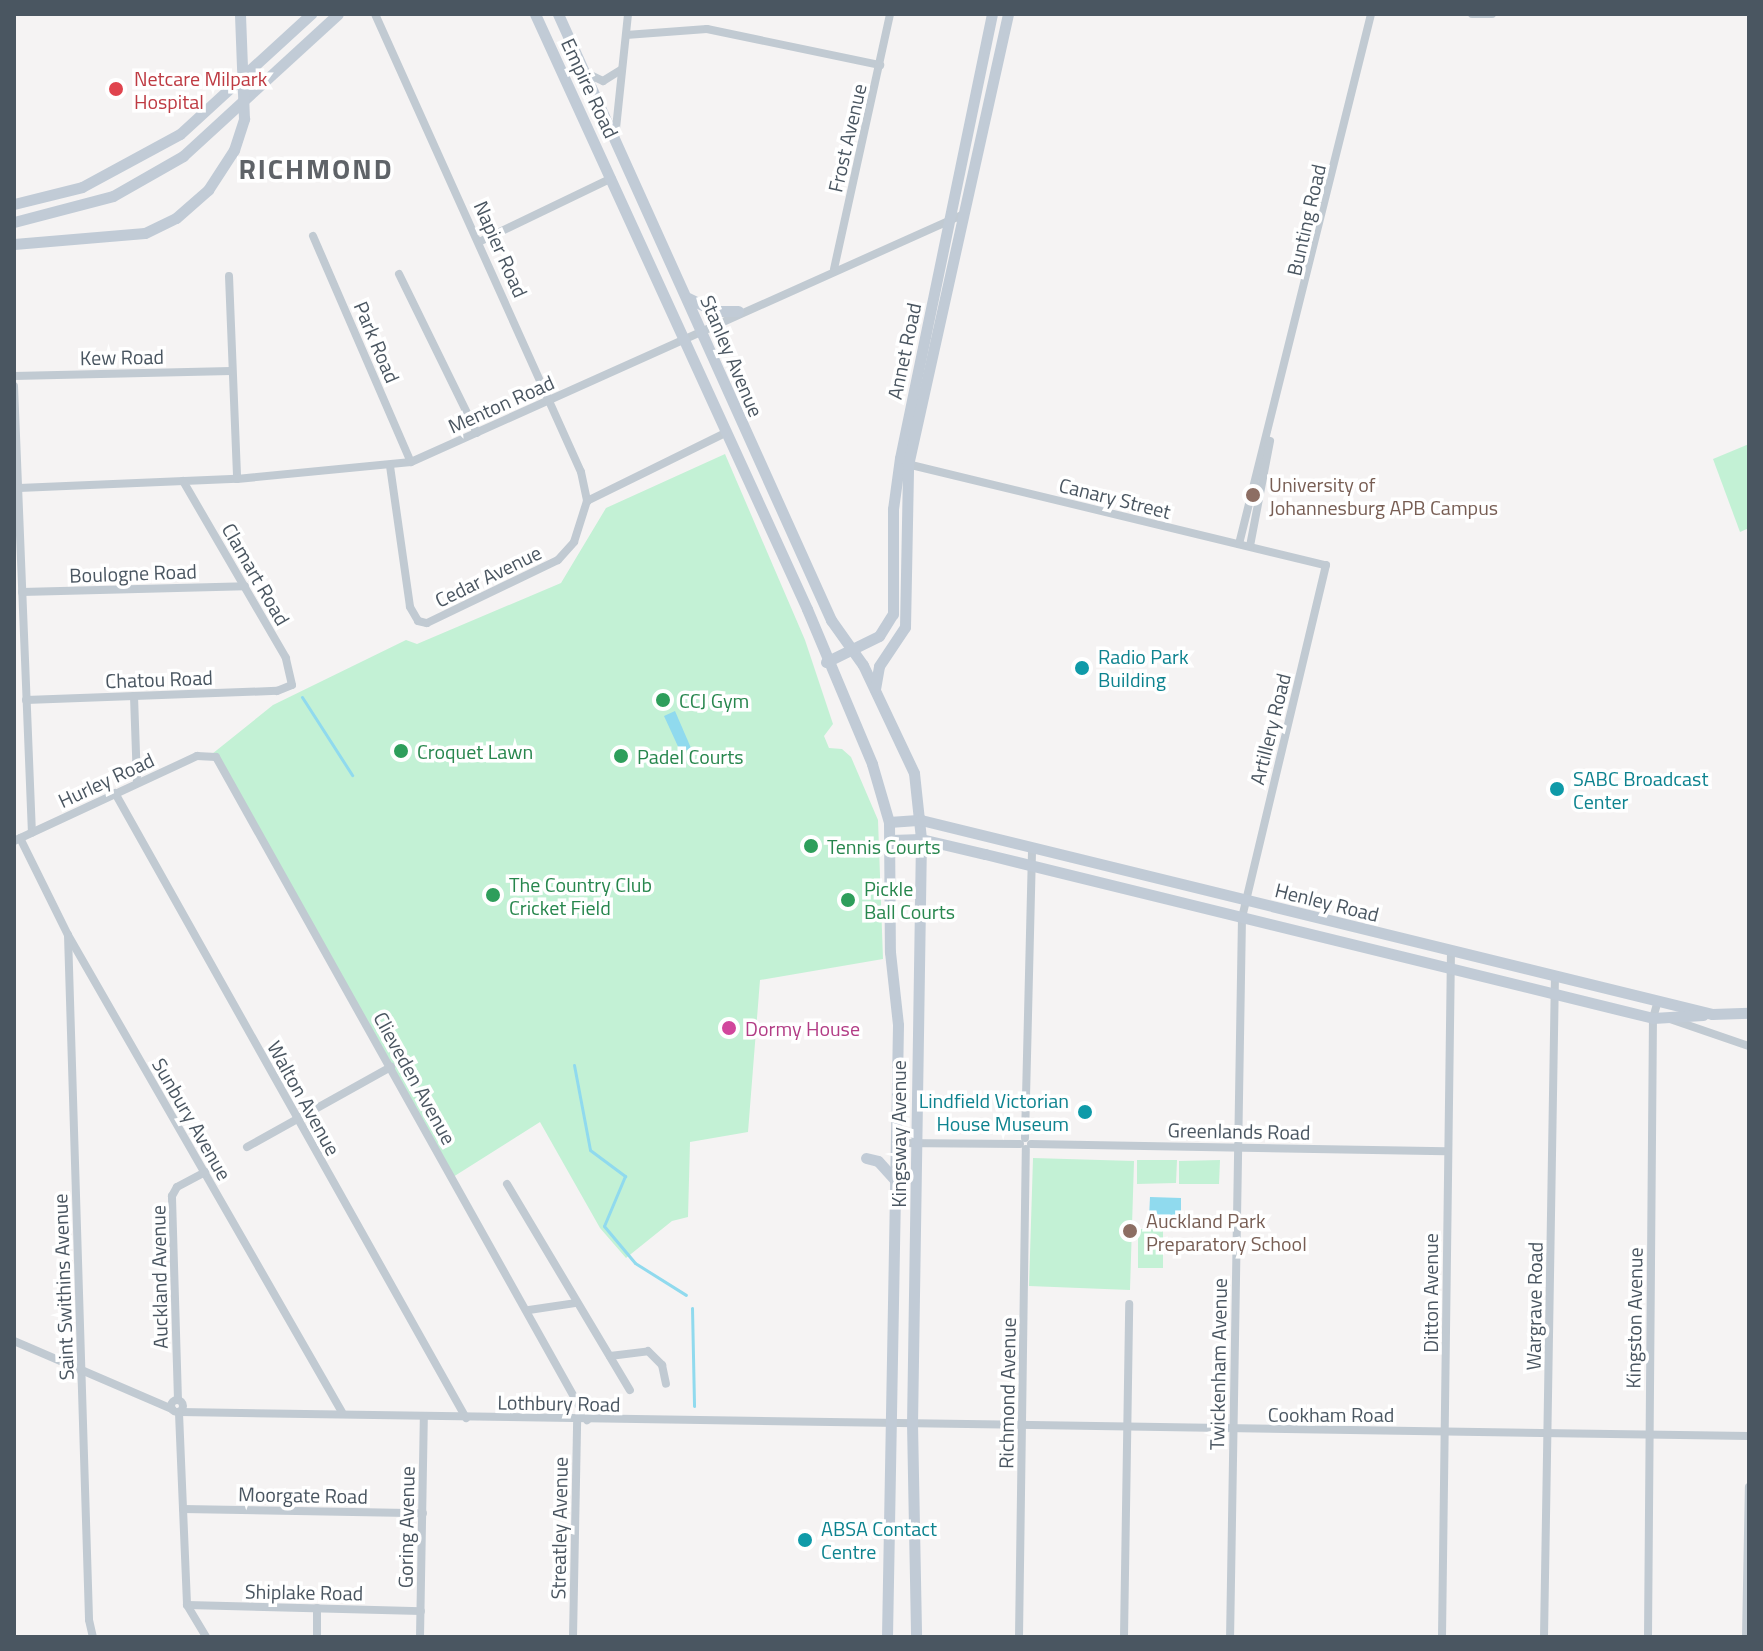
<!DOCTYPE html>
<html>
<head>
<meta charset="utf-8">
<style>
  body { margin:0 }
  #map { position:relative; width:1763px; height:1651px; overflow:hidden; background:#f5f3f3; font-family:"Titillium Web",sans-serif }
  div>[style] { position:absolute }
  .green>* { inset:0; background:#c3f1d5 }
  .water>* { inset:0; background:#90daee }
  .stream>* { height:3px; margin:-1.5px; padding:0 1.5px; transform-origin:1.5px; border-radius:1.5px; background:#90daee }
  .street>* { height:8px; margin:-4px; padding:0 4px; transform-origin:4px; border-radius:4px; background:#c1cad2 }
  .street>.ring { margin:-4px; padding:0; box-sizing:content-box; background:none; border:8px solid #c1cad2; border-radius:50% }
  .secondary>* { height:11px; margin:-5.5px; padding:0 5.5px; transform-origin:5.5px; border-radius:5.5px; background:#c1cbd6 }
  .dots>* { width:22px; height:22px; translate:-50% -50%; box-sizing:border-box; border:4px solid #fff; border-radius:50% }
  span { translate:-50% -50%; white-space:nowrap; text-align:center; line-height:1.15; -webkit-text-stroke:7px #fff; paint-order:stroke }
  .health-label { font-size:20px; color:#be3a42 }
  .left { translate:0 -50%; text-align:left }
  .street-label { font-size:20px; color:#4a5661 }
  .education-label { font-size:20px; color:#785e54 }
  .culture-label { font-size:20px; color:#0d838f }
  .right { translate:-100% -50%; text-align:right }
  .leisure-label { font-size:20px; color:#27864d }
  .hotel-label { font-size:20px; color:#b23c85 }
  .district-label { font-size:28px; color:#5f6368; font-weight:700; letter-spacing:2px }
  .frame { position:absolute; inset:0; border:16px solid #4a5661; pointer-events:none }
</style>
</head>
<body>
<div id="map">
  <div class="green">
    <i style="clip-path:polygon(1749px 444px,1749px 528px,1740px 532px,1713px 459px)"></i>
    <i style="clip-path:polygon(725px 454px,805px 640px,833px 724px,824px 736px,829px 748px,842px 749px,851px 757px,878px 820px,883px 959px,760px 980px,748px 1132px,690px 1142px,688px 1217px,672px 1221px,626px 1258px,600px 1228px,540px 1122px,453px 1177px,212px 754px,273px 705px,406px 640px,417px 644px,561px 583px,606px 508px)"></i>
    <i style="clip-path:polygon(1033px 1158px,1134px 1161px,1130px 1290px,1029px 1286px)"></i>
    <i style="clip-path:polygon(1137px 1160px,1177px 1160px,1176px 1183px,1137px 1184px)"></i>
    <i style="clip-path:polygon(1220px 1160px,1219px 1184px,1179px 1184px,1179px 1161px)"></i>
    <i style="clip-path:polygon(1138px 1229px,1163px 1229px,1163px 1268px,1138px 1268px)"></i>
  </div>
  <div class="water">
    <i style="clip-path:polygon(675px 711px,691px 748px,681px 753px,664px 716px)"></i>
    <i style="clip-path:polygon(1150px 1197px,1181px 1198px,1181px 1218px,1149px 1218px)"></i>
  </div>
  <div class="stream">
    <i style="left:302px;top:697px;width:93px;rotate:57.3deg"></i>
    <i style="left:574px;top:1065px;width:86px;rotate:79.3deg"></i>
    <i style="left:590px;top:1150px;width:44px;rotate:36.6deg"></i>
    <i style="left:625px;top:1176px;width:54px;rotate:112.8deg"></i>
    <i style="left:604px;top:1226px;width:48px;rotate:50deg"></i>
    <i style="left:635px;top:1263px;width:60px;rotate:32.1deg"></i>
    <i style="left:692px;top:1308px;width:98px;rotate:88.8deg"></i>
  </div>
  <div class="street">
    <i style="left:375px;top:14px;width:502px;rotate:65.78deg"></i>
    <i style="left:581px;top:472px;width:30px;rotate:78deg"></i>
    <i style="left:1472px;top:14px;width:20px"></i>
    <i style="left:626px;top:35px;width:81px;rotate:-4.2deg"></i>
    <i style="left:707px;top:29px;width:177px;rotate:11.8deg"></i>
    <i style="left:586px;top:73px;width:19px;rotate:25deg"></i>
    <i style="left:603px;top:81px;width:22px;rotate:-32deg"></i>
    <i style="left:615px;top:138px;width:125px;rotate:-84deg"></i>
    <i style="left:313px;top:236px;width:246px;rotate:66.6deg"></i>
    <i style="left:481px;top:241px;width:145px;rotate:-25.7deg"></i>
    <i style="left:834px;top:269px;width:261px;rotate:-77.6deg"></i>
    <i style="left:399px;top:274px;width:177px;rotate:63.9deg"></i>
    <i style="left:229px;top:276px;width:203px;rotate:87.7deg"></i>
    <i style="left:14px;top:376px;width:217px;rotate:-1.3deg"></i>
    <i style="left:14px;top:386px;width:447px;rotate:87.7deg"></i>
    <i style="left:907px;top:464px;width:431px;rotate:13.6deg"></i>
    <i style="left:1326px;top:565px;width:362px;rotate:103.4deg"></i>
    <i style="left:1242px;top:917px;width:720px;rotate:90.95deg"></i>
    <i style="left:390px;top:466px;width:142px;rotate:81.9deg"></i>
    <i style="left:410px;top:607px;width:16px;rotate:60deg"></i>
    <i style="left:418px;top:621px;width:9px;rotate:13deg"></i>
    <i style="left:427px;top:623px;width:145px;rotate:-25.7deg"></i>
    <i style="left:558px;top:560px;width:24px;rotate:-48deg"></i>
    <i style="left:574px;top:542px;width:43px;rotate:-72.4deg"></i>
    <i style="left:587px;top:501px;width:156px;rotate:-26.2deg"></i>
    <i style="left:19px;top:488px;width:218px;rotate:-2.4deg"></i>
    <i style="left:237px;top:479px;width:175px;rotate:-5.6deg"></i>
    <i style="left:411px;top:462px;width:604px;rotate:-24.15deg"></i>
    <i style="left:1239px;top:544px;width:546px;rotate:-76.01deg"></i>
    <i style="left:1250px;top:546px;width:107px;rotate:-79.2deg"></i>
    <i style="left:22px;top:592px;width:223px;rotate:-1.5deg"></i>
    <i style="left:134px;top:696px;width:86px;rotate:88deg"></i>
    <i style="left:26px;top:700px;width:251px;rotate:-2.1deg"></i>
    <i style="left:277px;top:691px;width:16px;rotate:-22deg"></i>
    <i style="left:292px;top:685px;width:28px;rotate:-103deg"></i>
    <i style="left:286px;top:658px;width:205px;rotate:-120.2deg"></i>
    <i style="left:115px;top:793px;width:717px;rotate:60.68deg"></i>
    <i style="left:20px;top:838px;width:108px;rotate:63.7deg"></i>
    <i style="left:68px;top:935px;width:550px;rotate:60.13deg"></i>
    <i style="left:14px;top:841px;width:202px;rotate:-24.9deg"></i>
    <i style="left:197px;top:756px;width:19px;rotate:3deg"></i>
    <i style="left:216px;top:757px;width:760px;rotate:60.77deg"></i>
    <i style="left:68px;top:935px;width:685px;rotate:88.24deg"></i>
    <i style="left:89px;top:1620px;width:17px;rotate:77deg"></i>
    <i style="left:1667px;top:1018px;width:87px;rotate:18.9deg"></i>
    <i style="left:1025px;top:1138px;width:288px;rotate:-88.6deg"></i>
    <i style="left:896px;top:1143px;width:124px;rotate:0.5deg"></i>
    <i style="left:1031px;top:1144px;width:415px;rotate:1deg"></i>
    <i style="left:247px;top:1147px;width:165px;rotate:-29.1deg"></i>
    <i style="left:507px;top:1184px;width:240px;rotate:59.2deg"></i>
    <i style="left:529px;top:1310px;width:48px;rotate:-8.5deg"></i>
    <i style="left:14px;top:1341px;width:172px;rotate:23.3deg"></i>
    <i style="left:610px;top:1356px;width:38px;rotate:-7deg"></i>
    <i style="left:648px;top:1351px;width:20px;rotate:45deg"></i>
    <i style="left:662px;top:1365px;width:19px;rotate:78deg"></i>
    <i class="ring" style="left:171px;top:1400px;width:4px;height:4px"></i>
    <i style="left:178px;top:1400px;width:204px;rotate:-91.7deg"></i>
    <i style="left:172px;top:1196px;width:10px;rotate:-61deg"></i>
    <i style="left:177px;top:1187px;width:32px;rotate:-28deg"></i>
    <i style="left:180px;top:1412px;width:1569px;rotate:0.88deg"></i>
    <i style="left:179px;top:1413px;width:192px;rotate:87.6deg"></i>
    <i style="left:187px;top:1605px;width:37px;rotate:59deg"></i>
    <i style="left:183px;top:1509px;width:240px;rotate:1deg"></i>
    <i style="left:187px;top:1605px;width:234px;rotate:1.5deg"></i>
    <i style="left:317px;top:1637px;width:29px;rotate:-90deg"></i>
    <i style="left:420px;top:1637px;width:219px;rotate:-89deg"></i>
    <i style="left:573px;top:1637px;width:218px;rotate:-88.9deg"></i>
    <i style="left:1019px;top:1637px;width:488px;rotate:-89.2deg"></i>
    <i style="left:1124px;top:1637px;width:333px;rotate:-89.1deg"></i>
    <i style="left:1442px;top:1637px;width:687px;rotate:-89.25deg"></i>
    <i style="left:1544px;top:1637px;width:661px;rotate:-89.05deg"></i>
    <i style="left:1648px;top:1637px;width:619px;rotate:-89.54deg"></i>
    <i style="left:1653px;top:1018px;width:18px;rotate:-74deg"></i>
    <i style="left:1746px;top:1637px;width:150px;rotate:-88.9deg"></i>
  </div>
  <div class="secondary">
    <i style="left:535px;top:14px;width:654px;rotate:65.43deg"></i>
    <i style="left:807px;top:609px;width:168px;rotate:67.2deg"></i>
    <i style="left:872px;top:764px;width:60px;rotate:73.7deg"></i>
    <i style="left:889px;top:822px;width:130px;rotate:89.6deg"></i>
    <i style="left:890px;top:952px;width:73px;rotate:83.7deg"></i>
    <i style="left:898px;top:1025px;width:612px;rotate:91.03deg"></i>
    <i style="left:558px;top:14px;width:665px;rotate:65.75deg"></i>
    <i style="left:831px;top:620px;width:55px;rotate:54.6deg"></i>
    <i style="left:863px;top:665px;width:119px;rotate:64.7deg"></i>
    <i style="left:914px;top:773px;width:66px;rotate:83.9deg"></i>
    <i style="left:921px;top:839px;width:584px;rotate:90.88deg"></i>
    <i style="left:912px;top:1423px;width:214px;rotate:88.9deg"></i>
    <i style="left:14px;top:204px;width:70px;rotate:-14deg"></i>
    <i style="left:82px;top:187px;width:111px;rotate:-28.4deg"></i>
    <i style="left:180px;top:134px;width:178px;rotate:-42.5deg"></i>
    <i style="left:14px;top:222px;width:102px;rotate:-14.7deg"></i>
    <i style="left:113px;top:196px;width:81px;rotate:-29.7deg"></i>
    <i style="left:183px;top:156px;width:210px;rotate:-42.5deg"></i>
    <i style="left:14px;top:244px;width:131px;rotate:-4.8deg"></i>
    <i style="left:145px;top:233px;width:34px;rotate:-26deg"></i>
    <i style="left:176px;top:218px;width:43px;rotate:-41.2deg"></i>
    <i style="left:208px;top:190px;width:48px;rotate:-57deg"></i>
    <i style="left:234px;top:150px;width:33px;rotate:-72deg"></i>
    <i style="left:244px;top:119px;width:105px;rotate:-92.2deg"></i>
    <i style="left:688px;top:298px;width:30px;rotate:26deg"></i>
    <i style="left:715px;top:311px;width:23px"></i>
    <i style="left:826px;top:662px;width:59px;rotate:-26.1deg"></i>
    <i style="left:879px;top:636px;width:26px;rotate:-58deg"></i>
    <i style="left:893px;top:614px;width:105px;rotate:-90deg"></i>
    <i style="left:893px;top:509px;width:51px;rotate:-82.2deg"></i>
    <i style="left:900px;top:458px;width:453px;rotate:-78.3deg"></i>
    <i style="left:875px;top:689px;width:23px;rotate:-80deg"></i>
    <i style="left:879px;top:666px;width:47px;rotate:-56.3deg"></i>
    <i style="left:905px;top:627px;width:162px;rotate:-88.9deg"></i>
    <i style="left:908px;top:465px;width:462px;rotate:-77.5deg"></i>
    <i style="left:889px;top:822px;width:32px;rotate:-4deg"></i>
    <i style="left:921px;top:820px;width:814px;rotate:13.78deg"></i>
    <i style="left:1712px;top:1014px;width:37px;rotate:-2deg"></i>
    <i style="left:891px;top:840px;width:30px;rotate:-2deg"></i>
    <i style="left:921px;top:839px;width:66px;rotate:13.2deg"></i>
    <i style="left:985px;top:854px;width:688px;rotate:13.79deg"></i>
    <i style="left:1653px;top:1018px;width:50px;rotate:-3.4deg"></i>
    <i style="left:866px;top:1158px;width:12px;rotate:14deg"></i>
    <i style="left:878px;top:1161px;width:27px;rotate:48deg"></i>
  </div>
  <div class="dots">
    <i style="left:116px;top:89px;background:#e0444e"></i>
    <i style="left:1253px;top:495px;background:#8d6e63"></i>
    <i style="left:1082px;top:668px;background:#0f9aa8"></i>
    <i style="left:663px;top:700px;background:#2e9e5b"></i>
    <i style="left:401px;top:751px;background:#2e9e5b"></i>
    <i style="left:621px;top:756px;background:#2e9e5b"></i>
    <i style="left:1557px;top:789px;background:#0f9aa8"></i>
    <i style="left:811px;top:846px;background:#2e9e5b"></i>
    <i style="left:493px;top:895px;background:#2e9e5b"></i>
    <i style="left:848px;top:900px;background:#2e9e5b"></i>
    <i style="left:729px;top:1028px;background:#d1479c"></i>
    <i style="left:1085px;top:1112px;background:#0f9aa8"></i>
    <i style="left:1130px;top:1231px;background:#8d6e63"></i>
    <i style="left:805px;top:1540px;background:#0f9aa8"></i>
  </div>
  <div class="health-label">
    <span class="left" style="left:134px;top:90px">Netcare Milpark<br>Hospital</span>
  </div>
  <div class="street-label">
    <span style="left:590px;top:88px;rotate:65deg">Empire Road</span>
    <span style="left:847px;top:138px;rotate:-77deg">Frost Avenue</span>
    <span style="left:1306px;top:220px;rotate:-77deg">Bunting Road</span>
    <span style="left:501px;top:249px;rotate:66deg">Napier Road</span>
    <span style="left:377px;top:342px;rotate:67deg">Park Road</span>
    <span style="left:904px;top:351px;rotate:-78deg">Annet Road</span>
    <span style="left:732px;top:356px;rotate:67deg">Stanley Avenue</span>
    <span style="left:122px;top:357px;rotate:-1deg">Kew Road</span>
    <span style="left:501px;top:404px;rotate:-24deg">Menton Road</span>
    <span style="left:1115px;top:498px;rotate:14deg">Canary Street</span>
    <span style="left:133px;top:573px;rotate:-2deg">Boulogne Road</span>
    <span style="left:256px;top:574px;rotate:60deg">Clamart Road</span>
    <span style="left:488px;top:576px;rotate:-26deg">Cedar Avenue</span>
    <span style="left:159px;top:679px;rotate:-2deg">Chatou Road</span>
    <span style="left:1270px;top:729px;rotate:-76deg">Artillery Road</span>
    <span style="left:106px;top:780px;rotate:-25deg">Hurley Road</span>
    <span style="left:1327px;top:902px;rotate:14deg">Henley Road</span>
    <span style="left:415px;top:1078px;rotate:61deg">Clieveden Avenue</span>
    <span style="left:304px;top:1098px;rotate:61deg">Walton Avenue</span>
    <span style="left:192px;top:1119px;rotate:60deg">Sunbury Avenue</span>
    <span style="left:1239px;top:1131px;rotate:1deg">Greenlands Road</span>
    <span style="left:898px;top:1134px;rotate:-90deg">Kingsway Avenue</span>
    <span style="left:159px;top:1277px;rotate:-91deg">Auckland Avenue</span>
    <span style="left:63px;top:1287px;rotate:-92deg">Saint Swithins Avenue</span>
    <span style="left:1430px;top:1293px;rotate:-90deg">Ditton Avenue</span>
    <span style="left:1534px;top:1306px;rotate:-89deg">Wargrave Road</span>
    <span style="left:1634px;top:1318px;rotate:-89deg">Kingston Avenue</span>
    <span style="left:1218px;top:1364px;rotate:-89deg">Twickenham Avenue</span>
    <span style="left:1007px;top:1393px;rotate:-89deg">Richmond Avenue</span>
    <span style="left:559px;top:1403px;rotate:1deg">Lothbury Road</span>
    <span style="left:1331px;top:1414px">Cookham Road</span>
    <span style="left:303px;top:1495px;rotate:1deg">Moorgate Road</span>
    <span style="left:406px;top:1527px;rotate:-89deg">Goring Avenue</span>
    <span style="left:559px;top:1528px;rotate:-89deg">Streatley Avenue</span>
    <span style="left:304px;top:1592px;rotate:1deg">Shiplake Road</span>
  </div>
  <div class="education-label">
    <span class="left" style="left:1269px;top:496px">University of<br>Johannesburg APB Campus</span>
    <span class="left" style="left:1146px;top:1232px">Auckland Park<br>Preparatory School</span>
  </div>
  <div class="culture-label">
    <span class="left" style="left:1098px;top:668px">Radio Park<br>Building</span>
    <span class="left" style="left:1573px;top:790px">SABC Broadcast<br>Center</span>
    <span class="right" style="left:1069px;top:1112px">Lindfield Victorian<br>House Museum</span>
    <span class="left" style="left:821px;top:1540px">ABSA Contact<br>Centre</span>
  </div>
  <div class="leisure-label">
    <span class="left" style="left:679px;top:700px">CCJ Gym</span>
    <span class="left" style="left:417px;top:751px">Croquet Lawn</span>
    <span class="left" style="left:637px;top:756px">Padel Courts</span>
    <span class="left" style="left:827px;top:846px">Tennis Courts</span>
    <span class="left" style="left:509px;top:896px">The Country Club<br>Cricket Field</span>
    <span class="left" style="left:864px;top:900px">Pickle<br>Ball Courts</span>
  </div>
  <div class="hotel-label">
    <span class="left" style="left:745px;top:1028px">Dormy House</span>
  </div>
  <div class="district-label">
    <span style="left:316px;top:169px">RICHMOND</span>
  </div>
  <div class="frame"></div>
</div>
</body>
</html>
